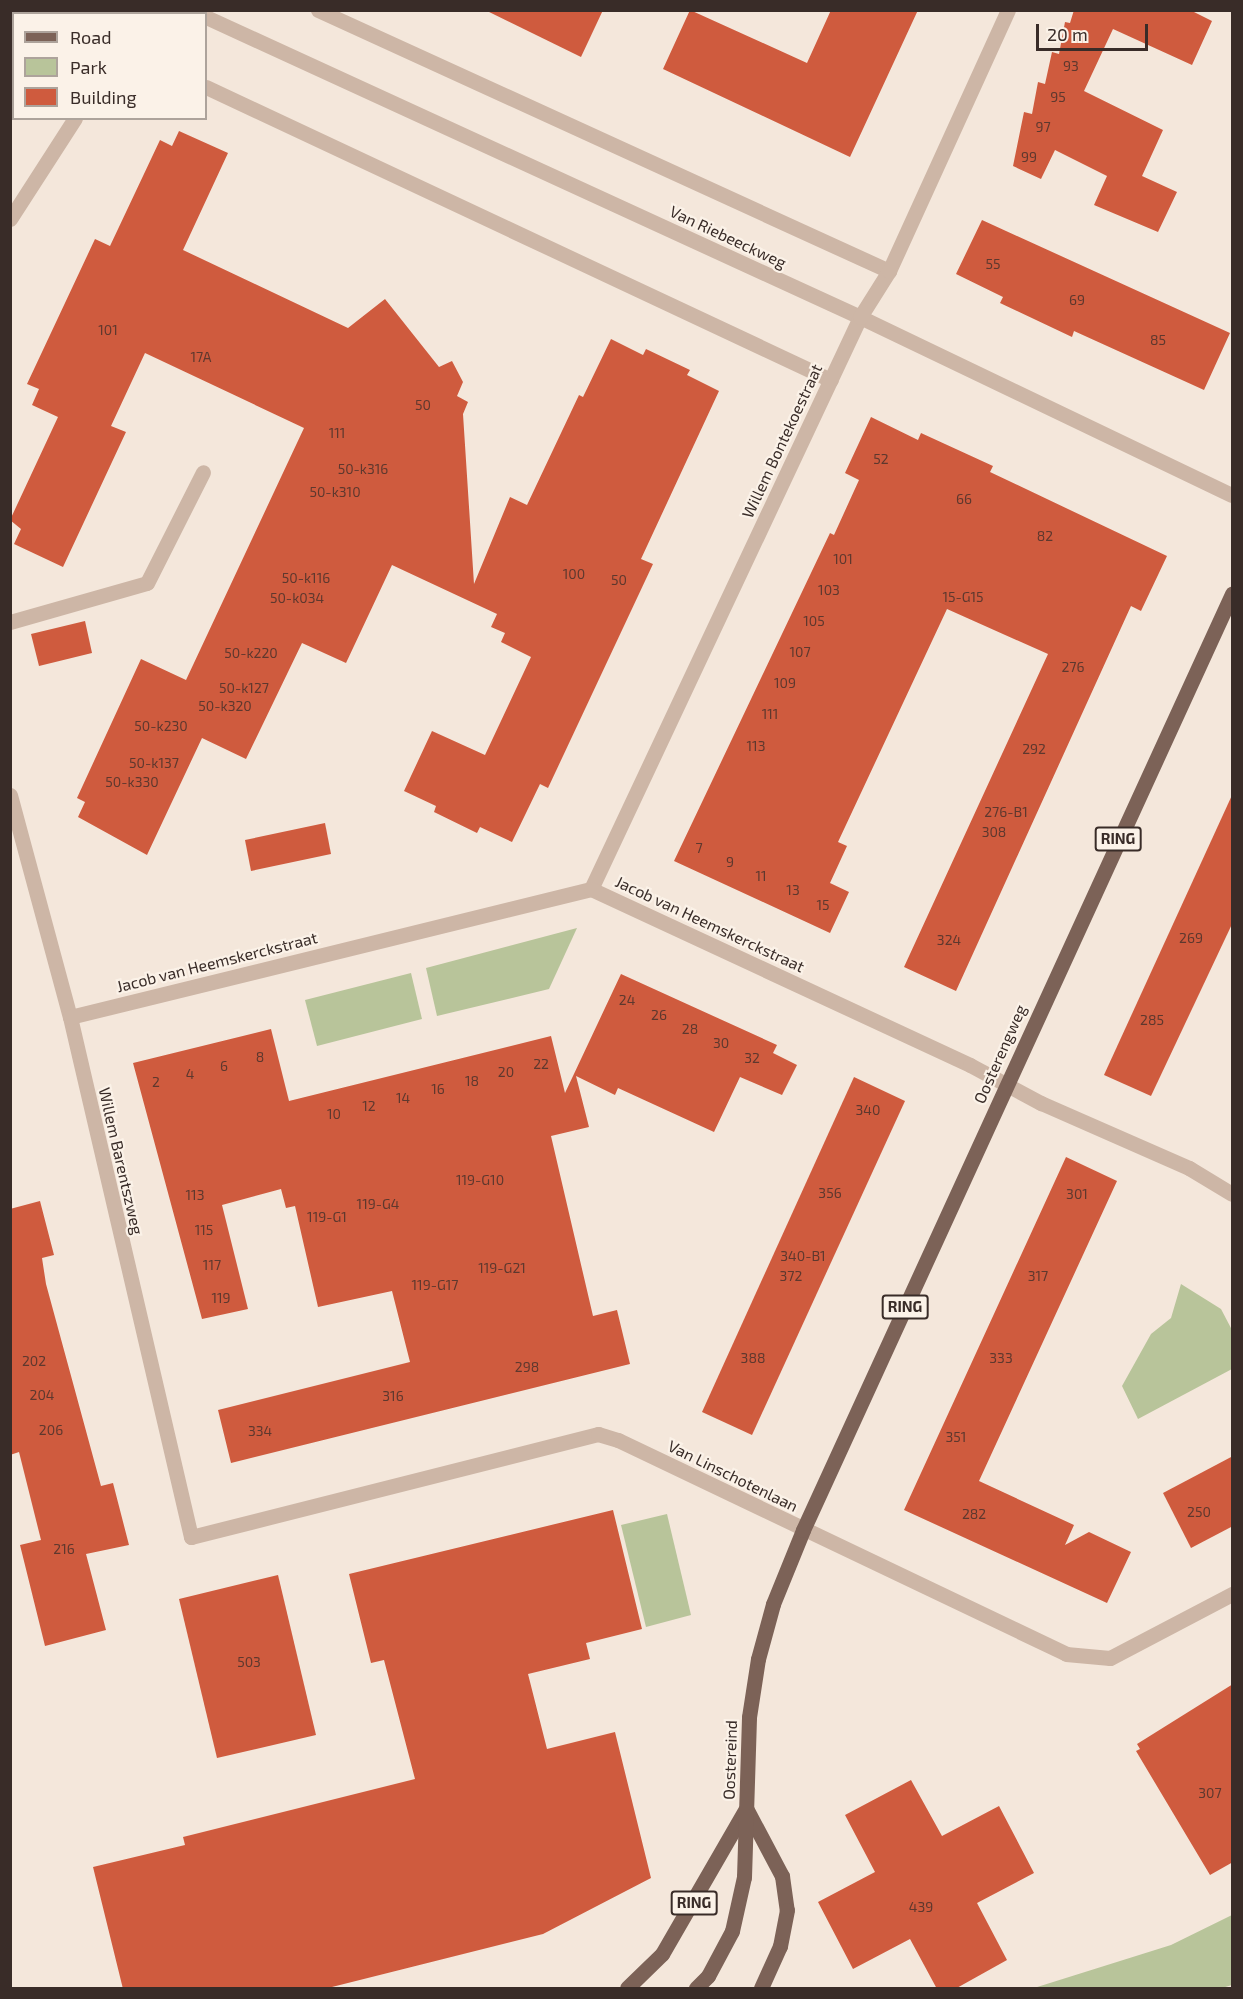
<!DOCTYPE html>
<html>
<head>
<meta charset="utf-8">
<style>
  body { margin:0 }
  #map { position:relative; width:1243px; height:1999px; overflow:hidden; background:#f4e7db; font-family:"Exo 2",sans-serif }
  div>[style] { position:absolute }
  .green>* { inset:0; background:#b8c49a }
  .building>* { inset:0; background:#cf5b3e }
  .minor>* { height:15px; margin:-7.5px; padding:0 7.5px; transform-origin:7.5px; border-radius:7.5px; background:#cdb6a6 }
  .major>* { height:15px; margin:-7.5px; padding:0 7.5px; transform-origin:7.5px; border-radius:7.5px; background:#7c6257 }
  span { translate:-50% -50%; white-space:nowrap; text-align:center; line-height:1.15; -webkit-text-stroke:4.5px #fbf2e8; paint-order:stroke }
  .number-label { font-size:14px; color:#5e382e }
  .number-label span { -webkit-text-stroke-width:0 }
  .shield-label span { padding:2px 4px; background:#fbf2e8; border:2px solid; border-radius:4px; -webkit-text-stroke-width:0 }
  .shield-label { font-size:15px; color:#392c28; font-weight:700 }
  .street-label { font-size:16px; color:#392c28 }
  .frame { position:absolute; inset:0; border:12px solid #392c28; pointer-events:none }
  .legend { position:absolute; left:12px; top:12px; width:195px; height:108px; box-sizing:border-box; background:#fbf2e8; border:2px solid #ada39b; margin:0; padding:8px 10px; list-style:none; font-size:18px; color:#392c28 }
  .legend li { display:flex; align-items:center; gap:12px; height:30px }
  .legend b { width:30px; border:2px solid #ada39b }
  .scale { position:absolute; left:1036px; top:24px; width:112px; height:27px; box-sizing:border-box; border:3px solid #392c28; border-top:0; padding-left:8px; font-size:18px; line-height:21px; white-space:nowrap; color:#392c28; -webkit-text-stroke:4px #fbf2e8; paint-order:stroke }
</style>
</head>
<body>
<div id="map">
  <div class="green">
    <i style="clip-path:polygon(577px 928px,549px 989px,437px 1016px,426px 968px)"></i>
    <i style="clip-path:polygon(411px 973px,422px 1019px,317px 1046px,305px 1000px)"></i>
    <i style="clip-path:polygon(1181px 1284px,1221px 1309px,1232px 1330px,1232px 1369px,1138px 1419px,1122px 1386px,1151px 1334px,1171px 1318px)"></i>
    <i style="clip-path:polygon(667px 1514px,691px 1615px,646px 1627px,621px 1525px)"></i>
    <i style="clip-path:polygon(1232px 1915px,1232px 1985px,1222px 1988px,1034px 1988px,1171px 1945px)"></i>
  </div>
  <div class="building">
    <i style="clip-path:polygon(485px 10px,603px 10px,581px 57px)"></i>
    <i style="clip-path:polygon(690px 10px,807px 63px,831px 10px,918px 10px,850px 157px,663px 69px)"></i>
    <i style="clip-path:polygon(1074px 10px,1190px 10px,1212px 21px,1192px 65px,1113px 29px,1084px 91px,1163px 130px,1142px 176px,1177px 192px,1158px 232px,1094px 205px,1107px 176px,1055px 150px,1041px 179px,1013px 166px,1024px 112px,1032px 114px,1038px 82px,1045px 84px,1052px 52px,1059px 54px,1065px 22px,1070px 23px)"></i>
    <i style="clip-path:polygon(179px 131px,228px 153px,183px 250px,348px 328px,385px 299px,439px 367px,452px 361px,463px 382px,457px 396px,468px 402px,463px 414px,474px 584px,510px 497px,527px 505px,579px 395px,583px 397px,611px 339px,643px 355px,646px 349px,690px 370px,687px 375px,719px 391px,641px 559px,653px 564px,548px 788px,540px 784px,512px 842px,480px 827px,477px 833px,434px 812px,436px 806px,404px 791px,432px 731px,485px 755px,531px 657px,501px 642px,505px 633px,491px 627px,497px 614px,392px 565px,346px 663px,302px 643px,246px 759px,202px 738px,147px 855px,78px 817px,85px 802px,77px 798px,141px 659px,186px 680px,304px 428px,145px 353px,111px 426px,126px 432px,63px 567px,14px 544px,21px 529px,10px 520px,58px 417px,32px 405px,39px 389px,27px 384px,95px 239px,110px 246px,160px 140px,172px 146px)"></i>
    <i style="clip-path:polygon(982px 220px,1230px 333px,1204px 390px,1074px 331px,1072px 337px,1000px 303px,1003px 297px,956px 274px)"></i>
    <i style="clip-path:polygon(871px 417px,918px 440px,921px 433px,993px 466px,990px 472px,1167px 556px,1141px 611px,1131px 606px,956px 991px,904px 967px,1048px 654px,947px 609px,838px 842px,847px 846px,830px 883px,849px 892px,830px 933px,674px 861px,830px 533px,834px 535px,859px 480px,845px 473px)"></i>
    <i style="clip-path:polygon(85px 621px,92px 653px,39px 666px,31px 634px)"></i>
    <i style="clip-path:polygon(1233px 793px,1233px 922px,1151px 1096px,1104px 1075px)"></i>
    <i style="clip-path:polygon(325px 823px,331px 854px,251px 871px,245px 840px)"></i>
    <i style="clip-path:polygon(621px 974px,777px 1045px,773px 1053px,797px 1065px,782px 1095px,740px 1077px,714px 1132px,618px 1088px,615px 1095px,576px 1076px,589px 1127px,551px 1136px,593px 1316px,617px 1310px,630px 1364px,231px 1463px,218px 1410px,410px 1362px,392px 1291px,318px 1307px,295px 1206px,286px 1208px,281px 1189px,222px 1205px,248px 1309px,202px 1319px,133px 1063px,271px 1029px,289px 1101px,551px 1036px,565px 1093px)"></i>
    <i style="clip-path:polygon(854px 1077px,905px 1101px,752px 1435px,702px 1412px)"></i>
    <i style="clip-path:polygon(1066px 1157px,1117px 1181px,979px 1481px,1074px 1525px,1065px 1545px,1089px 1532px,1131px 1552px,1107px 1603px,904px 1510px)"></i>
    <i style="clip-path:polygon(40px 1201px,54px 1255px,42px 1258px,46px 1284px,101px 1486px,113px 1483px,129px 1545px,86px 1554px,106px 1630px,45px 1646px,20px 1545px,41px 1540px,19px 1452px,10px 1455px,10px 1209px)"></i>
    <i style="clip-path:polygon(1233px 1456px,1233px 1526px,1191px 1548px,1163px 1493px)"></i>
    <i style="clip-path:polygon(613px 1510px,642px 1629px,586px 1643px,590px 1659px,528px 1674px,547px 1749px,615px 1732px,651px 1878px,543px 1934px,324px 1989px,123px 1989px,93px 1867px,185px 1845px,183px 1837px,415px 1779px,384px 1660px,371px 1663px,349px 1574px)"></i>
    <i style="clip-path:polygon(278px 1575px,316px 1735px,217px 1758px,179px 1599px)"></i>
    <i style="clip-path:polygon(1233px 1684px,1233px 1862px,1210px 1875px,1136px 1751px,1140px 1749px,1137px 1744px)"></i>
    <i style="clip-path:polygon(911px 1780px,942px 1836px,999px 1806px,1034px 1873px,977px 1903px,1007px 1960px,955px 1989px,937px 1989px,910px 1939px,853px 1969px,818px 1902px,875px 1872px,845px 1815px)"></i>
  </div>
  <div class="minor">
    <i style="left:318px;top:10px;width:628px;rotate:24.56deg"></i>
    <i style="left:143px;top:14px;width:4px;rotate:-63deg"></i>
    <i style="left:206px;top:17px;width:720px;rotate:24.64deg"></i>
    <i style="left:860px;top:317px;width:412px;rotate:25.6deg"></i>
    <i style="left:206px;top:87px;width:690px;rotate:25.12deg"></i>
    <i style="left:10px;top:219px;width:120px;rotate:-57.2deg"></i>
    <i style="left:10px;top:622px;width:142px;rotate:-15.9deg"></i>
    <i style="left:147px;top:583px;width:124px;rotate:-63.2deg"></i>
    <i style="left:10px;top:795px;width:230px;rotate:74.9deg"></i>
    <i style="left:70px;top:1017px;width:534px;rotate:76.9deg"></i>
    <i style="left:191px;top:1537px;width:420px;rotate:-14.2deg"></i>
    <i style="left:598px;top:1434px;width:21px;rotate:17deg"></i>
    <i style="left:618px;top:1440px;width:496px;rotate:25.5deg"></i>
    <i style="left:1066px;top:1654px;width:44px;rotate:5.2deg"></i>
    <i style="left:1110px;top:1658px;width:138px;rotate:-27.7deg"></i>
    <i style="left:591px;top:889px;width:632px;rotate:-64.81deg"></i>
    <i style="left:860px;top:317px;width:54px;rotate:-57.8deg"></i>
    <i style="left:889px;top:271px;width:287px;rotate:-65.5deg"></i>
    <i style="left:70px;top:1017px;width:536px;rotate:-13.8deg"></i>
    <i style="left:591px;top:889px;width:418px;rotate:24.9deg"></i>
    <i style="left:970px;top:1065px;width:81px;rotate:28.2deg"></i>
    <i style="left:1041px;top:1103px;width:162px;rotate:23.7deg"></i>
    <i style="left:1189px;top:1168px;width:50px;rotate:31.2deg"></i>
  </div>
  <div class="major">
    <i style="left:747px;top:1810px;width:75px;rotate:62.1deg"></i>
    <i style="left:782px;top:1876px;width:34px;rotate:82deg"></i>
    <i style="left:787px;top:1910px;width:37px;rotate:101deg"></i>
    <i style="left:780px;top:1946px;width:46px;rotate:114.3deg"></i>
    <i style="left:627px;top:1988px;width:49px;rotate:-44.2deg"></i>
    <i style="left:662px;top:1954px;width:166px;rotate:-60deg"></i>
    <i style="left:696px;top:1988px;width:17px;rotate:-45deg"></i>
    <i style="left:708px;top:1976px;width:51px;rotate:-61.9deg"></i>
    <i style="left:732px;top:1931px;width:55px;rotate:-77.5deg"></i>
    <i style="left:744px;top:1877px;width:160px;rotate:-88.2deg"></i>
    <i style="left:749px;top:1717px;width:59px;rotate:-81.2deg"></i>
    <i style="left:758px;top:1659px;width:57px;rotate:-74.7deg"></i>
    <i style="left:773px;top:1604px;width:80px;rotate:-67.9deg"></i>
    <i style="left:803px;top:1530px;width:1030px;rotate:-65.38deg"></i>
  </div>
  <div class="number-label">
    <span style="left:1071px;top:66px">93</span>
    <span style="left:1058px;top:97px">95</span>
    <span style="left:1043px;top:127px">97</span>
    <span style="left:1029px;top:157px">99</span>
    <span style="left:993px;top:264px">55</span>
    <span style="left:1077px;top:300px">69</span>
    <span style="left:108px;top:330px">101</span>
    <span style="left:1158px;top:340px">85</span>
    <span style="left:201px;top:357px">17A</span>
    <span style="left:423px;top:405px">50</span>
    <span style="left:337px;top:433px">111</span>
    <span style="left:881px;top:459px">52</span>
    <span style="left:363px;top:469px">50-k316</span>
    <span style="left:335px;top:492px">50-k310</span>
    <span style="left:964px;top:499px">66</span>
    <span style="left:1045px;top:536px">82</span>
    <span style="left:843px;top:559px">101</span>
    <span style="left:574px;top:574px">100</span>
    <span style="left:306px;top:578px">50-k116</span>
    <span style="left:619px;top:580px">50</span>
    <span style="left:829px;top:590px">103</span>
    <span style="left:963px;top:597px">15-G15</span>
    <span style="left:297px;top:598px">50-k034</span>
    <span style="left:814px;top:621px">105</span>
    <span style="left:800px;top:652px">107</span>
    <span style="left:251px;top:653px">50-k220</span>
    <span style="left:1073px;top:667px">276</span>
    <span style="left:785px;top:683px">109</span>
    <span style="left:244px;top:688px">50-k127</span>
    <span style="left:225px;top:706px">50-k320</span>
    <span style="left:770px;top:714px">111</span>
    <span style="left:161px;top:726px">50-k230</span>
    <span style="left:756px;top:746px">113</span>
    <span style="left:1034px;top:749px">292</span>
    <span style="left:154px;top:763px">50-k137</span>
    <span style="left:132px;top:782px">50-k330</span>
    <span style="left:1006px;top:812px">276-B1</span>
    <span style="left:994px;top:832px">308</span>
    <span style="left:699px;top:848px">7</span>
    <span style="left:730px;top:862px">9</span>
    <span style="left:761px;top:876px">11</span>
    <span style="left:793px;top:890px">13</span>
    <span style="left:823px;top:905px">15</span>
    <span style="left:1191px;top:938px">269</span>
    <span style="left:949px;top:940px">324</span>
    <span style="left:627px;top:1000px">24</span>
    <span style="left:659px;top:1015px">26</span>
    <span style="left:1152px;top:1020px">285</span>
    <span style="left:690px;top:1029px">28</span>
    <span style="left:721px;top:1043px">30</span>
    <span style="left:260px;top:1057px">8</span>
    <span style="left:752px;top:1058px">32</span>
    <span style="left:541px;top:1064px">22</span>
    <span style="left:224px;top:1066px">6</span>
    <span style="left:506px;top:1072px">20</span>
    <span style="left:190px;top:1074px">4</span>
    <span style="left:472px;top:1081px">18</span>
    <span style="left:156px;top:1082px">2</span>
    <span style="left:438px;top:1089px">16</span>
    <span style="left:403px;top:1098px">14</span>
    <span style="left:369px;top:1106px">12</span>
    <span style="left:868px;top:1110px">340</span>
    <span style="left:334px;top:1114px">10</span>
    <span style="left:480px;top:1180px">119-G10</span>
    <span style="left:830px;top:1193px">356</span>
    <span style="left:1077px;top:1194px">301</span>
    <span style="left:195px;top:1195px">113</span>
    <span style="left:378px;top:1204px">119-G4</span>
    <span style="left:327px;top:1217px">119-G1</span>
    <span style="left:204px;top:1230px">115</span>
    <span style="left:803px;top:1256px">340-B1</span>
    <span style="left:212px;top:1265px">117</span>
    <span style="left:502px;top:1268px">119-G21</span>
    <span style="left:791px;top:1276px">372</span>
    <span style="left:1038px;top:1276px">317</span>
    <span style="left:435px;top:1285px">119-G17</span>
    <span style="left:221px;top:1298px">119</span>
    <span style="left:753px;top:1358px">388</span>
    <span style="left:1001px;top:1358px">333</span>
    <span style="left:34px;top:1361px">202</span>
    <span style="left:527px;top:1367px">298</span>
    <span style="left:42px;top:1395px">204</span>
    <span style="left:393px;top:1396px">316</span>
    <span style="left:51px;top:1430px">206</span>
    <span style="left:260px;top:1431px">334</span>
    <span style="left:956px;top:1437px">351</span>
    <span style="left:1199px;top:1512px">250</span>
    <span style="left:974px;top:1514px">282</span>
    <span style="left:64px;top:1549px">216</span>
    <span style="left:249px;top:1662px">503</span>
    <span style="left:1210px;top:1793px">307</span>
    <span style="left:921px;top:1907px">439</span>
  </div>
  <div class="shield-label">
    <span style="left:1118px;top:839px">RING</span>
    <span style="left:905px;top:1307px">RING</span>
    <span style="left:694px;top:1903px">RING</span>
  </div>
  <div class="street-label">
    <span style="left:728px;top:237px;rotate:25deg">Van Riebeeckweg</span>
    <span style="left:782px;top:441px;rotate:-65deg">Willem Bontekoestraat</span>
    <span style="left:710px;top:924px;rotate:25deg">Jacob van Heemskerckstraat</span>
    <span style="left:217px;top:962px;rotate:-14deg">Jacob van Heemskerckstraat</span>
    <span style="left:1000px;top:1054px;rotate:-66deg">Oosterengweg</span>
    <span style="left:121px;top:1161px;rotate:77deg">Willem Barentszweg</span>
    <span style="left:733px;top:1476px;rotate:26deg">Van Linschotenlaan</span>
    <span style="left:730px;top:1760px;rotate:-88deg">Oostereind</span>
  </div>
  <div class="frame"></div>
  <ul class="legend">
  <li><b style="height:8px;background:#7c6257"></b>Road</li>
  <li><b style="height:16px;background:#b8c49a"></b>Park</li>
  <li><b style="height:16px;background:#cf5b3e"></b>Building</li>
  </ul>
  <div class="scale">20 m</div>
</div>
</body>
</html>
